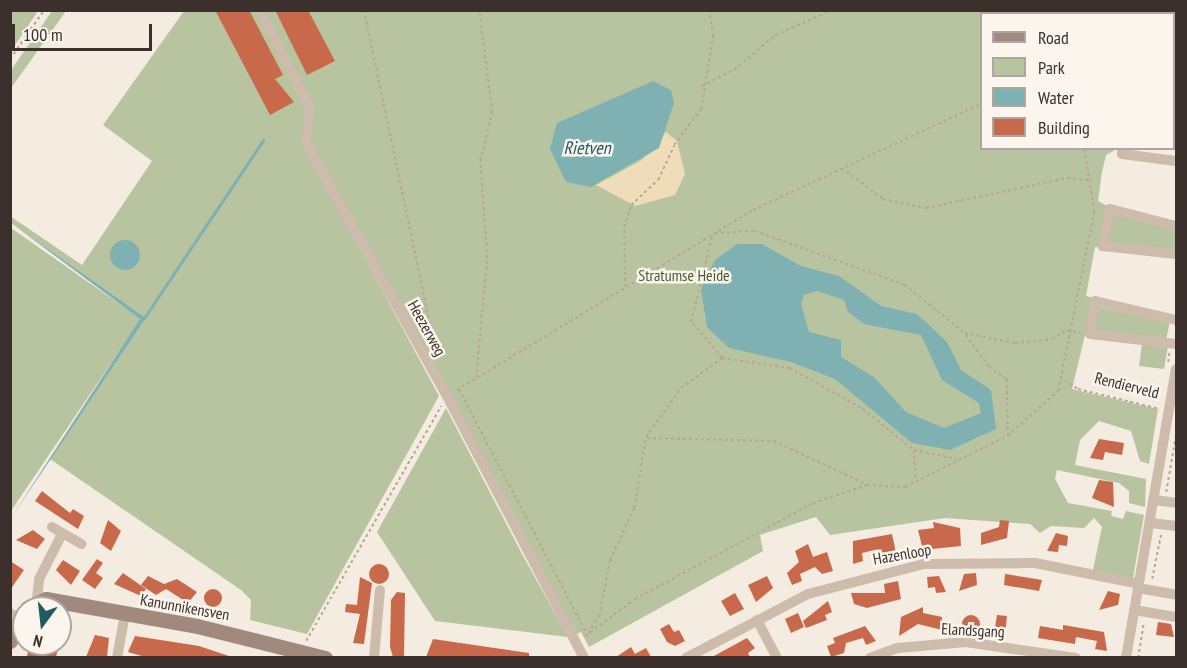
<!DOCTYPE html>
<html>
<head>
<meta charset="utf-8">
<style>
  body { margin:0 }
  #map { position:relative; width:1187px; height:668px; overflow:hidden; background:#f4ebe1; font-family:"PT Sans Narrow",sans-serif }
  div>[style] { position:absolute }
  .green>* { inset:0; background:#b8c4a0 }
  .sand>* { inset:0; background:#efdcb8 }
  .water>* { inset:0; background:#7fb0b2 }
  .round { border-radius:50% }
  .stream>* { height:3px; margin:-1.5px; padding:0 1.5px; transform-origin:1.5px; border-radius:1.5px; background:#7fb0b2 }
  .building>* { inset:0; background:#c8694b }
  .path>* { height:1.5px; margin-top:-0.75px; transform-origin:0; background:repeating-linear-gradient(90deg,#b9a596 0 3px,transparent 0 6px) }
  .street>* { height:10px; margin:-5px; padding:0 5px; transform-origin:5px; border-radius:5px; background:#cdbbac }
  .secondary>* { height:15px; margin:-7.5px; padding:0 7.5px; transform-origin:7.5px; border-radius:7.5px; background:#a18a7d }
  span { translate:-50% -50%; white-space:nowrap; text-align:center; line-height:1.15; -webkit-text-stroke:5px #fbf5ee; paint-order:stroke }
  .park-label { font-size:16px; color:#4a5a2e }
  .street-label { font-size:16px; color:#3b302b }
  .water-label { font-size:18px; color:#1f5a5e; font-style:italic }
  .frame { position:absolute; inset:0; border:12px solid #3b302b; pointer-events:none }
  .legend { position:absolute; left:980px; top:12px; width:195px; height:138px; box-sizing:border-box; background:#fbf5ee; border:2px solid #aea6a0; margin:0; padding:8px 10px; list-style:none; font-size:18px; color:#3b302b }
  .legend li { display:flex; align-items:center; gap:12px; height:30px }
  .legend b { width:30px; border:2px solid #aea6a0 }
  .north { position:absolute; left:12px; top:596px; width:60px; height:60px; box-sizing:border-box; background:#fbf5ee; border:2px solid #aea6a0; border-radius:50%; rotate:195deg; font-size:16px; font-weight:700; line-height:24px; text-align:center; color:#3b302b }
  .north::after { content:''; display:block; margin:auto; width:21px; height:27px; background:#1f5a5e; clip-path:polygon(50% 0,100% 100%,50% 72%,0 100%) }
  .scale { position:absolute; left:12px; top:24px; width:140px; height:27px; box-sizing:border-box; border:3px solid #3b302b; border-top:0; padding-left:8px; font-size:18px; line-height:21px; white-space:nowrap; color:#3b302b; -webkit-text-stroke:4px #fbf5ee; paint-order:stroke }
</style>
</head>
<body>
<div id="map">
  <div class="green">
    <i style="clip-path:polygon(11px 10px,38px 11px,11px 51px,10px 11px)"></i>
    <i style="clip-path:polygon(52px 11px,66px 11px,11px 88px,11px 70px)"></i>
    <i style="clip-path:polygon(184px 11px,1176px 11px,982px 14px,982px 148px,1117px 149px,1106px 155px,1102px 172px,1098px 201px,1109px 207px,1102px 247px,1095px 247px,1086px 296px,1094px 298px,1072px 389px,1158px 409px,1149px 464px,1140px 461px,1131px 431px,1099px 421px,1080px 440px,1075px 465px,1146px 479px,1145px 507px,1129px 503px,1129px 491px,1119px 483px,1057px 470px,1055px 479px,1068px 503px,1112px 511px,1111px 516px,1123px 519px,1126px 511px,1144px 515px,1133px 578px,1093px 570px,1102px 527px,1094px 518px,1084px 528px,1051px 526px,1040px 533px,1030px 524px,945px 518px,830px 535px,816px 517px,760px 535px,763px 551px,589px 647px,581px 632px,577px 634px,317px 169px,439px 396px,307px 634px,250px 620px,251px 600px,241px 590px,50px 459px,146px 318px,11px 223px,10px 216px,82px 265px,152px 161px,103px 125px)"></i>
    <i style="clip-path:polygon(1111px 210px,1176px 229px,1176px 252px,1105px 245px)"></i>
    <i style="clip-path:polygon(11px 228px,141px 319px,11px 511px)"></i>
    <i style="clip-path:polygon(1097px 307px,1170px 321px,1166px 340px,1094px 333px)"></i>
    <i style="clip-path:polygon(1142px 344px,1168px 346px,1164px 369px,1139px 366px)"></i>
    <i style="clip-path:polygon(446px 408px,522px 554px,568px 637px,435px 621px,377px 532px)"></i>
  </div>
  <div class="sand">
    <i style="clip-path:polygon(666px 132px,677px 141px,685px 174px,675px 195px,635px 206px,596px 185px,642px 160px)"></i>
  </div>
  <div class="water">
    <i style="clip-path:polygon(653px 81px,671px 90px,674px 103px,659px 148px,591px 187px,566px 182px,550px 149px,557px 123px)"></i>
    <i style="clip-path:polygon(11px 223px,146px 318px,11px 518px,140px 319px)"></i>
    <i class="round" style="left:110px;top:240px;width:30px;height:30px"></i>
    <i style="clip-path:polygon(evenodd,737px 244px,762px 244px,801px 266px,839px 276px,881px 306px,917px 314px,947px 342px,961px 370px,991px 390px,996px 429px,950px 450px,912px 443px,835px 379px,791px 362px,729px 348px,707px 327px,701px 289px,715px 260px,737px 244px,817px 291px,844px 300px,848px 312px,864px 324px,921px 335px,942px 380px,979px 403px,981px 413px,944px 428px,906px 412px,874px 377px,841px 357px,841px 340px,809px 332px,801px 304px,804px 295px,817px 291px)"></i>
  </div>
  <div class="stream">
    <i style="left:144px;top:318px;width:214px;rotate:-56.2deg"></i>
  </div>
  <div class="building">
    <i style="clip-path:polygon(215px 10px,249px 10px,283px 75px,275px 79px,294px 102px,270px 115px)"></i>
    <i style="clip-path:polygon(275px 10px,308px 10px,335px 61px,307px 75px)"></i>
    <i style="clip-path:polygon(1099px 439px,1124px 443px,1122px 455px,1105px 452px,1103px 460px,1090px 458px)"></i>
    <i style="clip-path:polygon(1099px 480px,1113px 482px,1114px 507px,1092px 498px)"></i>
    <i style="clip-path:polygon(42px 491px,70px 513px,73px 509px,84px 516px,78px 529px,35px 501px)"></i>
    <i style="clip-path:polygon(108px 520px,121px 531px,111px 551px,100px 543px)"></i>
    <i style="clip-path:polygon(1000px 520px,1009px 521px,1007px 538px,981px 545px,981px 533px,999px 527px)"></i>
    <i style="clip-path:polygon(933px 522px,960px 528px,961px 546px,923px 550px,918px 530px,934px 528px)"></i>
    <i style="clip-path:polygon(33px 530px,45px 539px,37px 549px,16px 540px)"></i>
    <i style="clip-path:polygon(1056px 533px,1068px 536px,1067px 546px,1059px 545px,1058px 552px,1047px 551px)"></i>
    <i style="clip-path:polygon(892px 534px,896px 553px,880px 556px,879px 549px,862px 553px,863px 561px,853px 564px,853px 541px)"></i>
    <i style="clip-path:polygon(808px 544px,813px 557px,827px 552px,833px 571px,822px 574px,815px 567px,800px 574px,802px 581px,792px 585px,787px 573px,799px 562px,795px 551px)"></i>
    <i style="clip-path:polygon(97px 559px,103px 563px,96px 573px,103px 578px,95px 589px,82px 580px)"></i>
    <i style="clip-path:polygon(63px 560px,80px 571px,71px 585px,56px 570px)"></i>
    <i style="clip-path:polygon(10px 561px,24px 570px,10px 590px)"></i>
    <i class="round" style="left:369px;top:564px;width:20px;height:20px"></i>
    <i style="clip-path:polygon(123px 573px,146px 589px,141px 596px,114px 584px)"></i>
    <i style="clip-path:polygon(976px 573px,977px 585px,959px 591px,964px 574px)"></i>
    <i style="clip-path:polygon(1005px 574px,1042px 580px,1039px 591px,1004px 585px)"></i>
    <i style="clip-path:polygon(148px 576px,164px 584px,177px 579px,197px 592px,188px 603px,166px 589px,156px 595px,141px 585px)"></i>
    <i style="clip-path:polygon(767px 576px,773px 588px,756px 602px,748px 585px)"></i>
    <i style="clip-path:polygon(939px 576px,946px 592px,936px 593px,935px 587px,928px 588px,927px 577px)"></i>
    <i style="clip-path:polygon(360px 577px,372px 583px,364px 644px,353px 643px,360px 614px,345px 612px,346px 604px,357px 605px)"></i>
    <i style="clip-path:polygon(898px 581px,901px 599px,867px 608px,854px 604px,851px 593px,885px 593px,884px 584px)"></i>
    <i class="round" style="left:204px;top:589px;width:18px;height:18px"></i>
    <i style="clip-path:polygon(1108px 591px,1120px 594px,1118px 605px,1099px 610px)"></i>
    <i style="clip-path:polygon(397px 592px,405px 593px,404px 657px,393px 657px,390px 647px,391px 600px)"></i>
    <i style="clip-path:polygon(735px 593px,744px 609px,730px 616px,721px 601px)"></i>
    <i style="clip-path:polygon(828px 601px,832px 612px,825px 615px,827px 620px,806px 628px,803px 621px)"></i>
    <i style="clip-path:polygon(923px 607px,923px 613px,942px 617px,942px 630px,918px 624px,899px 636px,901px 617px)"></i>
    <i style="clip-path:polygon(798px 613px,804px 627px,791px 633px,785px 619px)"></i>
    <i style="clip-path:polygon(997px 615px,1007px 616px,1005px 634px,994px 633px)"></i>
    <i class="round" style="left:962px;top:615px;width:18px;height:18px"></i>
    <i style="clip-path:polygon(1158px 622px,1171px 624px,1174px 637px,1156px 635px)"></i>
    <i style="clip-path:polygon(669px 624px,674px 632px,679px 630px,685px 641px,675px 646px,667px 642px,660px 629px)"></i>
    <i style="clip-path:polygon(1063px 625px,1104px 632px,1107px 651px,1095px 649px,1097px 641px,1076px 637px,1075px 644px,1038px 638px,1040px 626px,1063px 630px)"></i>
    <i style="clip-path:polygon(865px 626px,876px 641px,866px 645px,863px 638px,846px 643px,844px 653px,831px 657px,827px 646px,835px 643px,833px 638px)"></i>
    <i style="clip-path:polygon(95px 635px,109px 638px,107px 657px,86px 657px)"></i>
    <i style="clip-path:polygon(135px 636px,199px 646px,232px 657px,145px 657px,128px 652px)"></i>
    <i style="clip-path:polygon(747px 638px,755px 648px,748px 653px,750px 657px,712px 657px)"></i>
    <i style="clip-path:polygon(433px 639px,529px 653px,529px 657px,426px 657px)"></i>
    <i style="clip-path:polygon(30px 644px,59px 644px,56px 657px,27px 656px)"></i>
    <i style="clip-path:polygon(631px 647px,635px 654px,646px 648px,651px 657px,616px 657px)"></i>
  </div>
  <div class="path">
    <i style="left:364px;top:10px;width:355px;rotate:78.1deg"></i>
    <i style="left:1036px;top:10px;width:4px;rotate:76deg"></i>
    <i style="left:1174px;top:16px;width:2px;rotate:-27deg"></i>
    <i style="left:10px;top:59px;width:60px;rotate:-55.2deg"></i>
    <i style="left:702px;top:86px;width:36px;rotate:-27deg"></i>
    <i style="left:734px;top:70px;width:54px;rotate:-40.5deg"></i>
    <i style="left:775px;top:35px;width:62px;rotate:-23.7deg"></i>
    <i style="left:842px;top:168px;width:51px;rotate:37.1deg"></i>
    <i style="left:883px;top:199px;width:44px;rotate:11.8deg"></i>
    <i style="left:926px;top:208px;width:144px;rotate:-12deg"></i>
    <i style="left:1067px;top:178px;width:25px;rotate:5deg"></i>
    <i style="left:715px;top:233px;width:40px;rotate:-2.9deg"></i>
    <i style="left:755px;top:231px;width:159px;rotate:19.8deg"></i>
    <i style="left:905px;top:285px;width:77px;rotate:38.7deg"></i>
    <i style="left:965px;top:333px;width:51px;rotate:11.3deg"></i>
    <i style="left:1015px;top:343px;width:37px;rotate:-6deg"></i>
    <i style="left:1052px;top:339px;width:17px;rotate:-31deg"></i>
    <i style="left:1067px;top:330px;width:14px;rotate:12deg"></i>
    <i style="left:625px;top:287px;width:60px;rotate:-91deg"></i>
    <i style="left:624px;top:227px;width:23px;rotate:-72deg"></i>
    <i style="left:631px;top:205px;width:37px;rotate:-43deg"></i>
    <i style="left:658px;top:180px;width:38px;rotate:-65deg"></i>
    <i style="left:674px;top:145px;width:45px;rotate:-53.1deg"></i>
    <i style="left:701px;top:109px;width:74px;rotate:-80.7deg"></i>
    <i style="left:713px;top:36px;width:26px;rotate:-99deg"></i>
    <i style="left:966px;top:335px;width:39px;rotate:54deg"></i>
    <i style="left:989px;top:367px;width:22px;rotate:34deg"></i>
    <i style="left:1007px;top:379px;width:56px;rotate:89deg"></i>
    <i style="left:722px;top:358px;width:69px;rotate:8.4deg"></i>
    <i style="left:790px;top:368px;width:84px;rotate:29.3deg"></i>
    <i style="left:863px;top:409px;width:65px;rotate:38.8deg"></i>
    <i style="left:914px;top:450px;width:43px;rotate:12.1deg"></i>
    <i style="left:1168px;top:362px;width:10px;rotate:-84deg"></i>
    <i style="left:476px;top:378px;width:121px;rotate:-84.8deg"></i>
    <i style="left:487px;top:258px;width:97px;rotate:-94.1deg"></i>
    <i style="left:480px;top:161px;width:50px;rotate:-76.2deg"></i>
    <i style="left:492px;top:112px;width:103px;rotate:-97.3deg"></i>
    <i style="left:1065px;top:380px;width:16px;rotate:35deg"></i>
    <i style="left:1078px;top:389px;width:84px;rotate:13.7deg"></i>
    <i style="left:459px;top:389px;width:276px;rotate:62.4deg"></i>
    <i style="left:457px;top:390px;width:346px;rotate:-31.3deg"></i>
    <i style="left:753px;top:210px;width:253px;rotate:-25deg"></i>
    <i style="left:647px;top:438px;width:127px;rotate:1.4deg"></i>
    <i style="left:774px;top:441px;width:102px;rotate:25.1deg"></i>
    <i style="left:914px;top:450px;width:30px;rotate:86deg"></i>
    <i style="left:1166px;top:492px;width:59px;rotate:-80.2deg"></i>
    <i style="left:1152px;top:579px;width:46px;rotate:-78.7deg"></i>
    <i style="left:588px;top:633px;width:20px;rotate:-57deg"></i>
    <i style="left:599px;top:616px;width:57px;rotate:-78.9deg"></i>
    <i style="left:610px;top:560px;width:57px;rotate:-65.2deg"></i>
    <i style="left:634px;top:508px;width:72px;rotate:-80.4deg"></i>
    <i style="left:646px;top:437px;width:60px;rotate:-54.5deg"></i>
    <i style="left:681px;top:388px;width:51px;rotate:-36.2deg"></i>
    <i style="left:722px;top:358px;width:48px;rotate:-130.7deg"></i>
    <i style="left:691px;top:322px;width:89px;rotate:-76.4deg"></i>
    <i style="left:585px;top:636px;width:62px;rotate:-36.5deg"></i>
    <i style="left:635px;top:599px;width:202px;rotate:-28.3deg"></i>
    <i style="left:813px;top:503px;width:57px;rotate:-18.4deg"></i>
    <i style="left:867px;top:485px;width:38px;rotate:3deg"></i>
    <i style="left:905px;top:487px;width:114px;rotate:-26.6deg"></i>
    <i style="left:1007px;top:436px;width:68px;rotate:-41.4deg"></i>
    <i style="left:1058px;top:391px;width:183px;rotate:-78.6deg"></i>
    <i style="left:1094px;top:212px;width:65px;rotate:-98.9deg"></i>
    <i style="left:306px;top:641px;width:271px;rotate:-60.1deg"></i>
    <i style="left:1138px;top:658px;width:36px;rotate:-81deg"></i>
  </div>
  <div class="street">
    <i style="left:260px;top:10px;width:111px;rotate:63.2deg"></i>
    <i style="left:310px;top:109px;width:34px;rotate:97deg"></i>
    <i style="left:306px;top:143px;width:290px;rotate:60.9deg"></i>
    <i style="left:447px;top:396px;width:296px;rotate:62.4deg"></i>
    <i style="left:1174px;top:133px;width:2px;rotate:27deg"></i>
    <i style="left:1123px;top:148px;width:6px;rotate:99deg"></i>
    <i style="left:1122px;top:154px;width:54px;rotate:7.4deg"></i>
    <i style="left:1176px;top:226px;width:68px;rotate:-165.6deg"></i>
    <i style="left:1110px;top:209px;width:38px;rotate:101deg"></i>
    <i style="left:1103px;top:246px;width:73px;rotate:6.3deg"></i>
    <i style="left:1176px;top:320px;width:83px;rotate:-166.8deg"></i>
    <i style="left:1095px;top:301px;width:33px;rotate:99deg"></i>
    <i style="left:1090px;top:334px;width:87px;rotate:6.6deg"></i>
    <i style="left:1155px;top:500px;width:21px;rotate:8deg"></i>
    <i style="left:1151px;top:523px;width:25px;rotate:7deg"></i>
    <i style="left:52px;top:527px;width:34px;rotate:30deg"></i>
    <i style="left:1138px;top:588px;width:39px;rotate:10deg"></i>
    <i style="left:37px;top:599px;width:20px;rotate:-84deg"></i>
    <i style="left:39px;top:579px;width:51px;rotate:-62.9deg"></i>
    <i style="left:1134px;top:610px;width:43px;rotate:9.5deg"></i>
    <i style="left:10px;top:613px;width:13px;rotate:32deg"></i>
    <i style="left:757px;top:620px;width:43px;rotate:62.2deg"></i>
    <i style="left:117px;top:658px;width:45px;rotate:-79.7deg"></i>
    <i style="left:374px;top:658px;width:68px;rotate:-85deg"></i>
    <i style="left:686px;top:658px;width:138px;rotate:-27.7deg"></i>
    <i style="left:808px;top:594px;width:120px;rotate:-14.5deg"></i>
    <i style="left:924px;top:564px;width:111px;rotate:-0.5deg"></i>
    <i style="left:1035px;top:563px;width:106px;rotate:11.4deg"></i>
    <i style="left:870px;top:658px;width:30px;rotate:-20deg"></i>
    <i style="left:898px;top:648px;width:68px;rotate:-5deg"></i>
    <i style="left:966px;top:642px;width:111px;rotate:8.3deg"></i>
    <i style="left:1126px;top:658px;width:293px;rotate:-80.2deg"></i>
  </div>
  <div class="secondary">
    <i style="left:27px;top:608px;width:21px;rotate:-25deg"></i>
    <i style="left:46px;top:599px;width:153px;rotate:10.1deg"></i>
    <i style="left:197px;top:626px;width:132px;rotate:14deg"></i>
    <i style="left:10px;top:641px;width:30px;rotate:-63deg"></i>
  </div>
  <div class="park-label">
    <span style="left:684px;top:275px">Stratumse Heide</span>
  </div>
  <div class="street-label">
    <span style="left:427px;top:328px;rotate:61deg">Heezerweg</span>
    <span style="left:1127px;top:385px;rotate:14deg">Rendierveld</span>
    <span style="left:902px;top:554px;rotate:-10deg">Hazenloop</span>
    <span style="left:185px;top:607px;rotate:10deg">Kanunnikensven</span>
    <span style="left:973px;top:630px;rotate:3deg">Elandsgang</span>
  </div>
  <div class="water-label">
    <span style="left:587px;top:148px">Rietven</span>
  </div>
  <div class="frame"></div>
  <ul class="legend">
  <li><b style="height:8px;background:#a18a7d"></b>Road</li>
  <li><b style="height:16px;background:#b8c4a0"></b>Park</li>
  <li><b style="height:16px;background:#7fb0b2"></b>Water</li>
  <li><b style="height:16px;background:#c8694b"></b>Building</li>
  </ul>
  <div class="north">N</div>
  <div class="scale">100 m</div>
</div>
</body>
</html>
